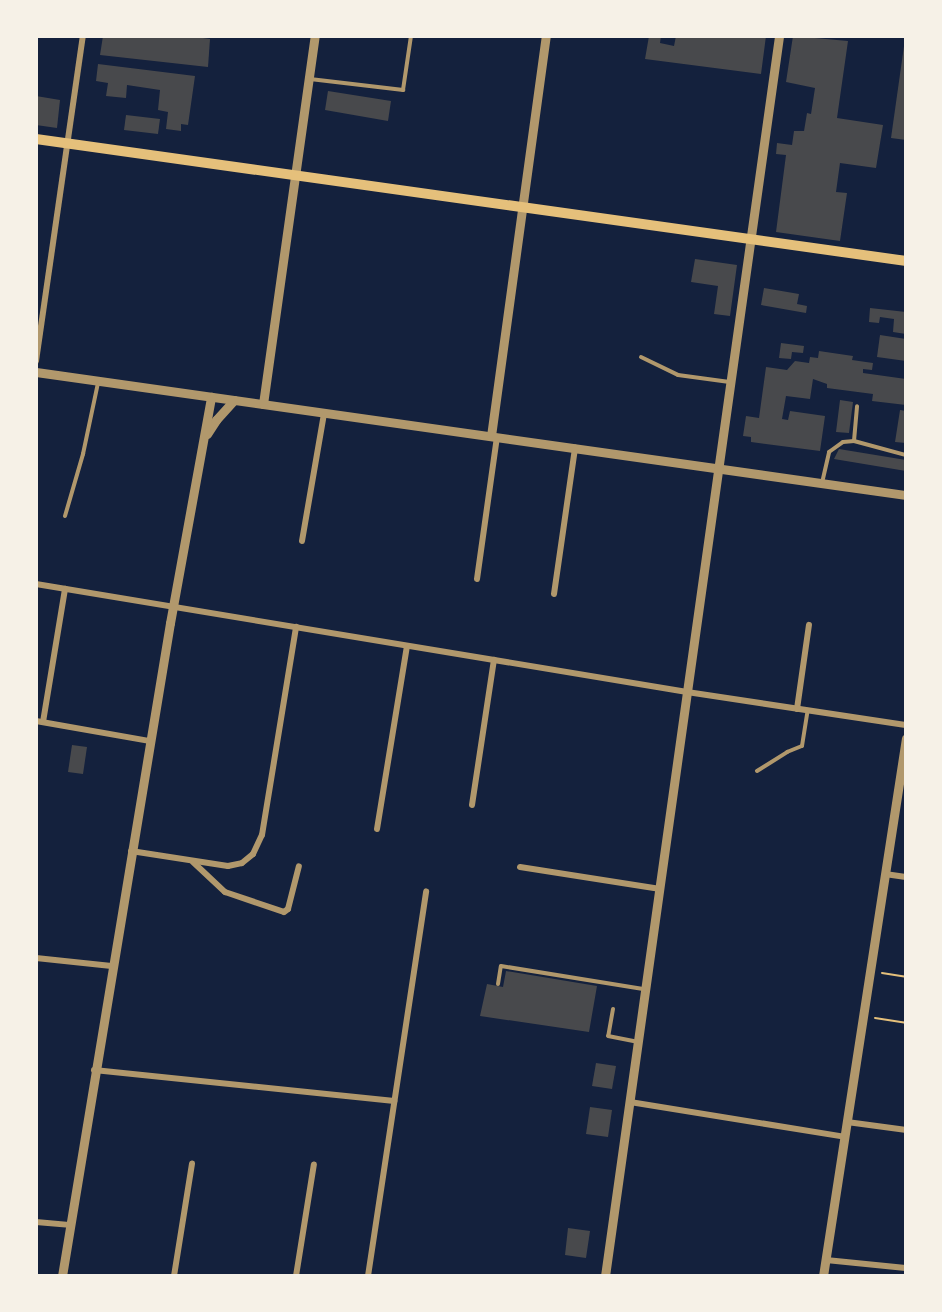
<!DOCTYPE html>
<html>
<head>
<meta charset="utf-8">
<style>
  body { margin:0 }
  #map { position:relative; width:942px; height:1312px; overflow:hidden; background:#14213d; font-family:"Fira Sans Condensed",sans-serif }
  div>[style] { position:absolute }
  .building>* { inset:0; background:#48494c }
  .path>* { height:2px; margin:-1px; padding:0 1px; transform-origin:1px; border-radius:1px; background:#e5c07b }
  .service>* { height:4px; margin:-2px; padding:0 2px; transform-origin:2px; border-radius:2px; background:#b1986c }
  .minor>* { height:6px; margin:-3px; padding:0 3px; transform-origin:3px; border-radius:3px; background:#b1986c }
  .tertiary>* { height:9px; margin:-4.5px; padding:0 4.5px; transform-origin:4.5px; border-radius:4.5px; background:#b1986c }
  .secondary>* { height:10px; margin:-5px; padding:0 5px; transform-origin:5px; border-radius:5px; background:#e5c07b }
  span { translate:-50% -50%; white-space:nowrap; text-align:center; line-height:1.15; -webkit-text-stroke:6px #f6f1e7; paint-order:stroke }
  .frame { position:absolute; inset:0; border:38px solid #f6f1e7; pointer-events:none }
</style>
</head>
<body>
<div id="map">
  <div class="building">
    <i style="clip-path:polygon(103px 36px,189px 36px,210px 39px,208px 67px,100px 55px)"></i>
    <i style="clip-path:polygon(649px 36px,661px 36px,660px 43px,674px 46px,676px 36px,766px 36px,761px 74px,645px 59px)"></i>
    <i style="clip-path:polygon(793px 36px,848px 41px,837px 118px,883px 125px,876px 168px,840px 163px,836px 192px,847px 193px,840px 241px,776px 232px,786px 155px,776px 154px,777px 143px,792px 145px,794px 131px,804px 131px,807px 113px,811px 114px,815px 88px,786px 82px)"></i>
    <i style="clip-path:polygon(904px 46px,906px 46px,906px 140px,891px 138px)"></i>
    <i style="clip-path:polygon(98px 64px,195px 76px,188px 125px,181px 124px,181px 131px,166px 129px,168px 112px,158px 110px,160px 90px,127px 85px,126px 98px,106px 96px,108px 83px,96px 81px)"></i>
    <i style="clip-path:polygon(328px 91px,391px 101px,388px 121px,325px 110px)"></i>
    <i style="clip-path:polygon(36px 96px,60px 100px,57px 128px,36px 125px)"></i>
    <i style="clip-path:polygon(126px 115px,160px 119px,158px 134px,124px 130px)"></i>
    <i style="clip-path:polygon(695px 259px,737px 265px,730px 316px,714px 314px,718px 286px,691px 282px)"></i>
    <i style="clip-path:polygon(764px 288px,799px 294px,797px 304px,807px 306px,806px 313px,761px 305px)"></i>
    <i style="clip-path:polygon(870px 308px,906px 312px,906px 334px,893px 332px,894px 319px,880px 317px,879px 323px,869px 322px)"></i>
    <i style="clip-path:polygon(880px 335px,906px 339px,906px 361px,877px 357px)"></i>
    <i style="clip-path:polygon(781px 343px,804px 346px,803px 353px,792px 352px,791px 359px,779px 358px)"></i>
    <i style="clip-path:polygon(819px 351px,853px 356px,852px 360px,873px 363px,872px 370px,863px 369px,863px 373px,906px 379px,906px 405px,872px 401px,873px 394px,827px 388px,827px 384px,813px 379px,810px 399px,786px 396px,782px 419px,788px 420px,790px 411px,825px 416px,820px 451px,751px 442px,751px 437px,743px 436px,746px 416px,759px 418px,766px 367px,787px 370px,795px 361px,809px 363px,810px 357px,818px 358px)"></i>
    <i style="clip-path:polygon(840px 400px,853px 402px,849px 433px,836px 432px)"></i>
    <i style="clip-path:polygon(900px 410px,906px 411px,906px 443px,895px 442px)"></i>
    <i style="clip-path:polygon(839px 449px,906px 460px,906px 471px,834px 459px)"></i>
    <i style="clip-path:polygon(72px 745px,87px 747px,83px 774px,68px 772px)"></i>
    <i style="clip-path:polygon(506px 971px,597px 986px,589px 1032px,480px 1016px,487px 984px,503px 987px)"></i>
    <i style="clip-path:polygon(596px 1063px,616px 1066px,612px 1089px,592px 1086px)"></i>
    <i style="clip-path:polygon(590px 1107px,612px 1110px,608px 1137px,586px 1134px)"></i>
    <i style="clip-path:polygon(568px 1228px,590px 1231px,586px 1258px,565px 1255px)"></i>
  </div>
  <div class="path">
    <i style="left:882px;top:973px;width:24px;rotate:9deg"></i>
    <i style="left:875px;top:1018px;width:31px;rotate:9deg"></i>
  </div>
  <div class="service">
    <i style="left:310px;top:79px;width:94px;rotate:6.7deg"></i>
    <i style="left:403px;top:90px;width:55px;rotate:-81.6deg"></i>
    <i style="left:641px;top:357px;width:41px;rotate:25.9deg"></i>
    <i style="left:678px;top:375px;width:52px;rotate:7.7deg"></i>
    <i style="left:854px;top:441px;width:35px;rotate:-85deg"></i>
    <i style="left:822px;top:483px;width:32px;rotate:-77deg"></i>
    <i style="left:829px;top:452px;width:17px;rotate:-36deg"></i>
    <i style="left:843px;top:442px;width:11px;rotate:-5deg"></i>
    <i style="left:854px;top:441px;width:54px;rotate:15.1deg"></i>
    <i style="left:65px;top:516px;width:65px;rotate:-73.8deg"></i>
    <i style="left:83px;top:454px;width:73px;rotate:-78.1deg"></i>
    <i style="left:757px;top:771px;width:36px;rotate:-32deg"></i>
    <i style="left:787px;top:752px;width:16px;rotate:-22deg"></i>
    <i style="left:802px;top:746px;width:36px;rotate:-81deg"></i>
    <i style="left:498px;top:984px;width:18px;rotate:-81deg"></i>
    <i style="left:501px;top:966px;width:144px;rotate:9.2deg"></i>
    <i style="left:613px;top:1009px;width:27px;rotate:100deg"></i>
    <i style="left:608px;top:1036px;width:31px;rotate:11deg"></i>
  </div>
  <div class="minor">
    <i style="left:36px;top:361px;width:328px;rotate:-81.8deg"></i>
    <i style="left:302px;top:541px;width:130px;rotate:-80.2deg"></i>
    <i style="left:477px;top:579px;width:143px;rotate:-82deg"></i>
    <i style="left:36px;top:584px;width:660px;rotate:9.42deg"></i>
    <i style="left:687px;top:692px;width:221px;rotate:8.6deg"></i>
    <i style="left:554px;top:594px;width:148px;rotate:-81.8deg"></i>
    <i style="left:797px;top:709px;width:85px;rotate:-81.9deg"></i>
    <i style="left:36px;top:721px;width:116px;rotate:10deg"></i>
    <i style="left:43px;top:722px;width:135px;rotate:-80.6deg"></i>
    <i style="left:472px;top:805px;width:147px;rotate:-81.4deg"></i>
    <i style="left:377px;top:829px;width:185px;rotate:-80.7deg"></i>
    <i style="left:131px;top:851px;width:98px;rotate:8.8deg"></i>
    <i style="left:228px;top:866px;width:14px;rotate:-12deg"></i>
    <i style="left:242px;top:863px;width:14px;rotate:-39deg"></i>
    <i style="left:253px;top:854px;width:21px;rotate:-65deg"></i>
    <i style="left:262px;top:835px;width:211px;rotate:-80.7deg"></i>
    <i style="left:193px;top:862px;width:44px;rotate:43.2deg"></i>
    <i style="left:225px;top:892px;width:62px;rotate:18.7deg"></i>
    <i style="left:284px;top:912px;width:5px;rotate:-37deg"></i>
    <i style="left:288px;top:909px;width:44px;rotate:-75.7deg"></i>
    <i style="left:520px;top:867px;width:142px;rotate:8.9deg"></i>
    <i style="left:885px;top:874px;width:21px;rotate:8deg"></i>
    <i style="left:36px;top:958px;width:76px;rotate:6deg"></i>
    <i style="left:94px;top:1070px;width:302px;rotate:5.9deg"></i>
    <i style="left:630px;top:1102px;width:218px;rotate:9.2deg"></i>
    <i style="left:847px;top:1122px;width:60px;rotate:7.7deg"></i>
    <i style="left:36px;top:1222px;width:33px;rotate:5deg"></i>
    <i style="left:826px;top:1260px;width:80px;rotate:5.7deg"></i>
    <i style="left:174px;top:1276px;width:114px;rotate:-80.9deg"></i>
    <i style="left:296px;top:1276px;width:113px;rotate:-80.9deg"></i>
    <i style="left:368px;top:1276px;width:389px;rotate:-81.4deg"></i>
  </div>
  <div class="tertiary">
    <i style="left:36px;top:372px;width:879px;rotate:8.05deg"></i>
    <i style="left:263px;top:404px;width:372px;rotate:-82deg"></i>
    <i style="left:207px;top:434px;width:17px;rotate:-57deg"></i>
    <i style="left:216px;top:420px;width:27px;rotate:-48deg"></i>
    <i style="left:491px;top:436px;width:404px;rotate:-82.2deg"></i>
    <i style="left:62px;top:1276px;width:662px;rotate:-80.61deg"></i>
    <i style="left:170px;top:623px;width:230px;rotate:-79.7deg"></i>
    <i style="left:605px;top:1276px;width:1252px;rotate:-82.01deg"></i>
    <i style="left:823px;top:1276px;width:544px;rotate:-81.23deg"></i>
  </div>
  <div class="secondary">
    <i style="left:36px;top:139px;width:879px;rotate:7.98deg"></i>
  </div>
  <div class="frame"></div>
</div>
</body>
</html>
